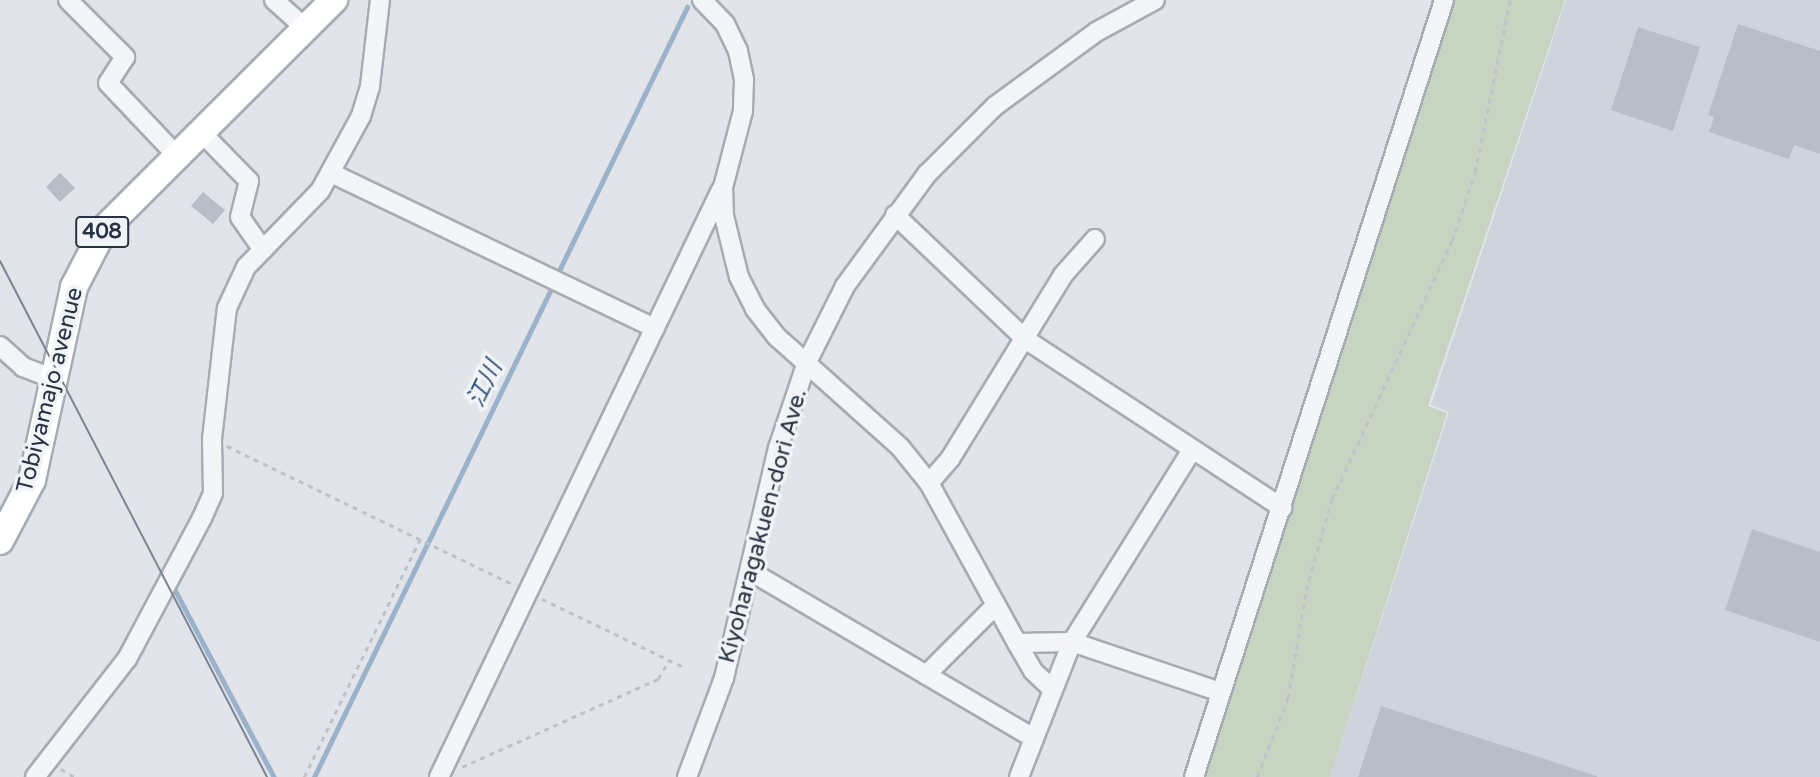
<!DOCTYPE html>
<html>
<head>
<meta charset="utf-8">
<style>
  body { margin:0 }
  #map { position:relative; width:1820px; height:777px; overflow:hidden; background:#e1e5ea; font-family:"Varela Round","Noto Sans JP",sans-serif }
  div>[style] { position:absolute }
  .built>* { inset:0; background:#cfd4dc }
  .green>* { inset:0; background:#c7d4c2 }
  .stream>* { height:4.5px; margin:-2.25px; padding:0 2.25px; transform-origin:2.25px; border-radius:2.25px; background:#9cb2ca }
  .building>* { inset:0; background:#b8bec7 }
  .path>* { height:2.5px; margin-top:-1.25px; transform-origin:0; background:repeating-linear-gradient(90deg,#bfc2c9 0 5px,transparent 0 10px) }
  .roads { filter:drop-shadow(2px 0 #a6acb4) drop-shadow(-2px 0 #a6acb4) drop-shadow(0 2px #a6acb4) drop-shadow(0 -2px #a6acb4) }
  .minor>* { height:18px; margin:-9px; padding:0 9px; transform-origin:9px; border-radius:9px; background:#f4f5f8 }
  .highway>* { height:26px; margin:-13px; padding:0 13px; transform-origin:13px; border-radius:13px; background:#fff }
  .tram>* { height:2px; margin:-1px; padding:0 1px; transform-origin:1px; border-radius:1px; background:#7b8494 }
  span { translate:-50% -50%; white-space:nowrap; text-align:center; line-height:1.15; -webkit-text-stroke:7px #f1f4f7; paint-order:stroke }
  .shield-label span { padding:2px 5px; background:#f1f4f7; border:2px solid; border-radius:5px; -webkit-text-stroke-width:0 }
  .shield-label { font-size:21px; color:#293242; font-weight:700 }
  .street-label { font-size:23px; color:#293242 }
  .water-label { font-size:24px; color:#335176; font-style:italic }
</style>
</head>
<body>
<div id="map">
  <div class="built">
    <i style="clip-path:polygon(1566px 0,1820px 0,1820px 777px,1330px 777px,1449px 412px,1431px 405px)"></i>
  </div>
  <div class="green">
    <i style="clip-path:polygon(1452px 0,1565px 0,1428px 406px,1447px 413px,1330px 777px,1203px 777px)"></i>
  </div>
  <div class="stream">
    <i style="left:556px;top:277px;width:300px;rotate:-64.1deg"></i>
    <i style="left:173px;top:586px;width:216px;rotate:62.1deg"></i>
    <i style="left:314px;top:777px;width:547px;rotate:-64.09deg"></i>
  </div>
  <div class="building">
    <i style="clip-path:polygon(1738px 24px,1820px 51px,1820px 154px,1794px 145px,1789px 159px,1709px 132px,1714px 117px,1708px 115px)"></i>
    <i style="clip-path:polygon(1638px 27px,1700px 47px,1673px 131px,1611px 110px)"></i>
    <i style="clip-path:polygon(60px 173px,75px 188px,60px 202px,46px 187px)"></i>
    <i style="clip-path:polygon(203px 192px,225px 210px,213px 224px,191px 206px)"></i>
    <i style="clip-path:polygon(1752px 529px,1820px 552px,1820px 642px,1725px 610px)"></i>
    <i style="clip-path:polygon(1381px 706px,1597px 776px,1597px 777px,1358px 777px)"></i>
  </div>
  <div class="path">
    <i style="left:227px;top:446px;width:319px;rotate:25.8deg"></i>
    <i style="left:542px;top:599px;width:157px;rotate:25.6deg"></i>
    <i style="left:462px;top:767px;width:215px;rotate:-24.2deg"></i>
    <i style="left:658px;top:679px;width:22px;rotate:-60deg"></i>
    <i style="left:61px;top:769px;width:16px;rotate:30deg"></i>
    <i style="left:304px;top:777px;width:265px;rotate:-64deg"></i>
    <i style="left:1257px;top:777px;width:85px;rotate:-68.6deg"></i>
    <i style="left:1288px;top:698px;width:109px;rotate:-80.5deg"></i>
    <i style="left:1306px;top:590px;width:95px;rotate:-74.1deg"></i>
    <i style="left:1332px;top:499px;width:285px;rotate:-65.1deg"></i>
    <i style="left:1452px;top:241px;width:73px;rotate:-71.6deg"></i>
    <i style="left:1475px;top:172px;width:176px;rotate:-78.5deg"></i>
  </div>
  <div class="roads">
    <div class="minor">
      <i style="left:68px;top:0;width:81px;rotate:45deg"></i>
      <i style="left:125px;top:57px;width:31px;rotate:123deg"></i>
      <i style="left:108px;top:83px;width:99px;rotate:46.6deg"></i>
      <i style="left:274px;top:0;width:40px;rotate:42deg"></i>
      <i style="left:702px;top:0;width:33px;rotate:46deg"></i>
      <i style="left:725px;top:24px;width:30px;rotate:64deg"></i>
      <i style="left:738px;top:51px;width:30px;rotate:78deg"></i>
      <i style="left:744px;top:80px;width:31px;rotate:92deg"></i>
      <i style="left:743px;top:111px;width:79px;rotate:104.7deg"></i>
      <i style="left:723px;top:187px;width:29px;rotate:88deg"></i>
      <i style="left:724px;top:216px;width:63px;rotate:76.2deg"></i>
      <i style="left:739px;top:277px;width:36px;rotate:63deg"></i>
      <i style="left:755px;top:309px;width:36px;rotate:52deg"></i>
      <i style="left:777px;top:337px;width:165px;rotate:41.8deg"></i>
      <i style="left:900px;top:447px;width:46px;rotate:51.1deg"></i>
      <i style="left:929px;top:483px;width:183px;rotate:61.2deg"></i>
      <i style="left:1017px;top:643px;width:55px;rotate:-1deg"></i>
      <i style="left:1072px;top:642px;width:157px;rotate:18.6deg"></i>
      <i style="left:200px;top:131px;width:70px;rotate:45.6deg"></i>
      <i style="left:249px;top:181px;width:37px;rotate:104deg"></i>
      <i style="left:240px;top:217px;width:40px;rotate:55.1deg"></i>
      <i style="left:331px;top:173px;width:359px;rotate:25.6deg"></i>
      <i style="left:895px;top:215px;width:180px;rotate:43.6deg"></i>
      <i style="left:1025px;top:339px;width:308px;rotate:33.3deg"></i>
      <i style="left:0;top:346px;width:31px;rotate:42deg"></i>
      <i style="left:23px;top:367px;width:30px;rotate:21deg"></i>
      <i style="left:929px;top:483px;width:32px;rotate:-49deg"></i>
      <i style="left:950px;top:459px;width:216px;rotate:-58.4deg"></i>
      <i style="left:1063px;top:275px;width:48px;rotate:-48.4deg"></i>
      <i style="left:750px;top:571px;width:329px;rotate:30.5deg"></i>
      <i style="left:1017px;top:643px;width:32px;rotate:60deg"></i>
      <i style="left:1033px;top:671px;width:25px;rotate:43deg"></i>
      <i style="left:926px;top:675px;width:96px;rotate:-45deg"></i>
      <i style="left:35px;top:777px;width:150px;rotate:-52.1deg"></i>
      <i style="left:127px;top:659px;width:160px;rotate:-62deg"></i>
      <i style="left:202px;top:518px;width:27px;rotate:-66deg"></i>
      <i style="left:213px;top:493px;width:54px;rotate:-91.1deg"></i>
      <i style="left:212px;top:439px;width:132px;rotate:-83.5deg"></i>
      <i style="left:227px;top:308px;width:45px;rotate:-65.1deg"></i>
      <i style="left:246px;top:267px;width:106px;rotate:-45.8deg"></i>
      <i style="left:320px;top:191px;width:85px;rotate:-61.3deg"></i>
      <i style="left:361px;top:116px;width:31px;rotate:-73deg"></i>
      <i style="left:370px;top:86px;width:87px;rotate:-83.4deg"></i>
      <i style="left:439px;top:777px;width:651px;rotate:-64.34deg"></i>
      <i style="left:687px;top:777px;width:106px;rotate:-69.5deg"></i>
      <i style="left:724px;top:678px;width:236px;rotate:-76.8deg"></i>
      <i style="left:778px;top:448px;width:91px;rotate:-71.4deg"></i>
      <i style="left:807px;top:362px;width:85px;rotate:-63.4deg"></i>
      <i style="left:845px;top:286px;width:139px;rotate:-53.8deg"></i>
      <i style="left:927px;top:174px;width:96px;rotate:-45deg"></i>
      <i style="left:995px;top:106px;width:125px;rotate:-36.2deg"></i>
      <i style="left:1096px;top:32px;width:67px;rotate:-28.5deg"></i>
      <i style="left:1019px;top:777px;width:145px;rotate:-68.6deg"></i>
      <i style="left:1072px;top:642px;width:226px;rotate:-58deg"></i>
      <i style="left:1194px;top:777px;width:816px;rotate:-72.16deg"></i>
    </div>
    <div class="highway">
      <i style="left:0;top:541px;width:69px;rotate:-62.3deg"></i>
      <i style="left:32px;top:480px;width:198px;rotate:-77.7deg"></i>
      <i style="left:74px;top:287px;width:65px;rotate:-62.7deg"></i>
      <i style="left:104px;top:229px;width:325px;rotate:-44.9deg"></i>
    </div>
  </div>
  <div class="tram">
    <i style="left:0;top:261px;width:581px;rotate:62.64deg"></i>
  </div>
  <div class="shield-label">
    <span style="left:102px;top:232px">408</span>
  </div>
  <div class="street-label">
    <span style="left:50px;top:390px;rotate:-76deg">Tobiyamajo avenue</span>
    <span style="left:763px;top:526px;rotate:-75deg">Kiyoharagakuen-dori Ave.</span>
  </div>
  <div class="water-label">
    <span style="left:485px;top:384px;rotate:-64deg">江川</span>
  </div>
</div>
</body>
</html>
